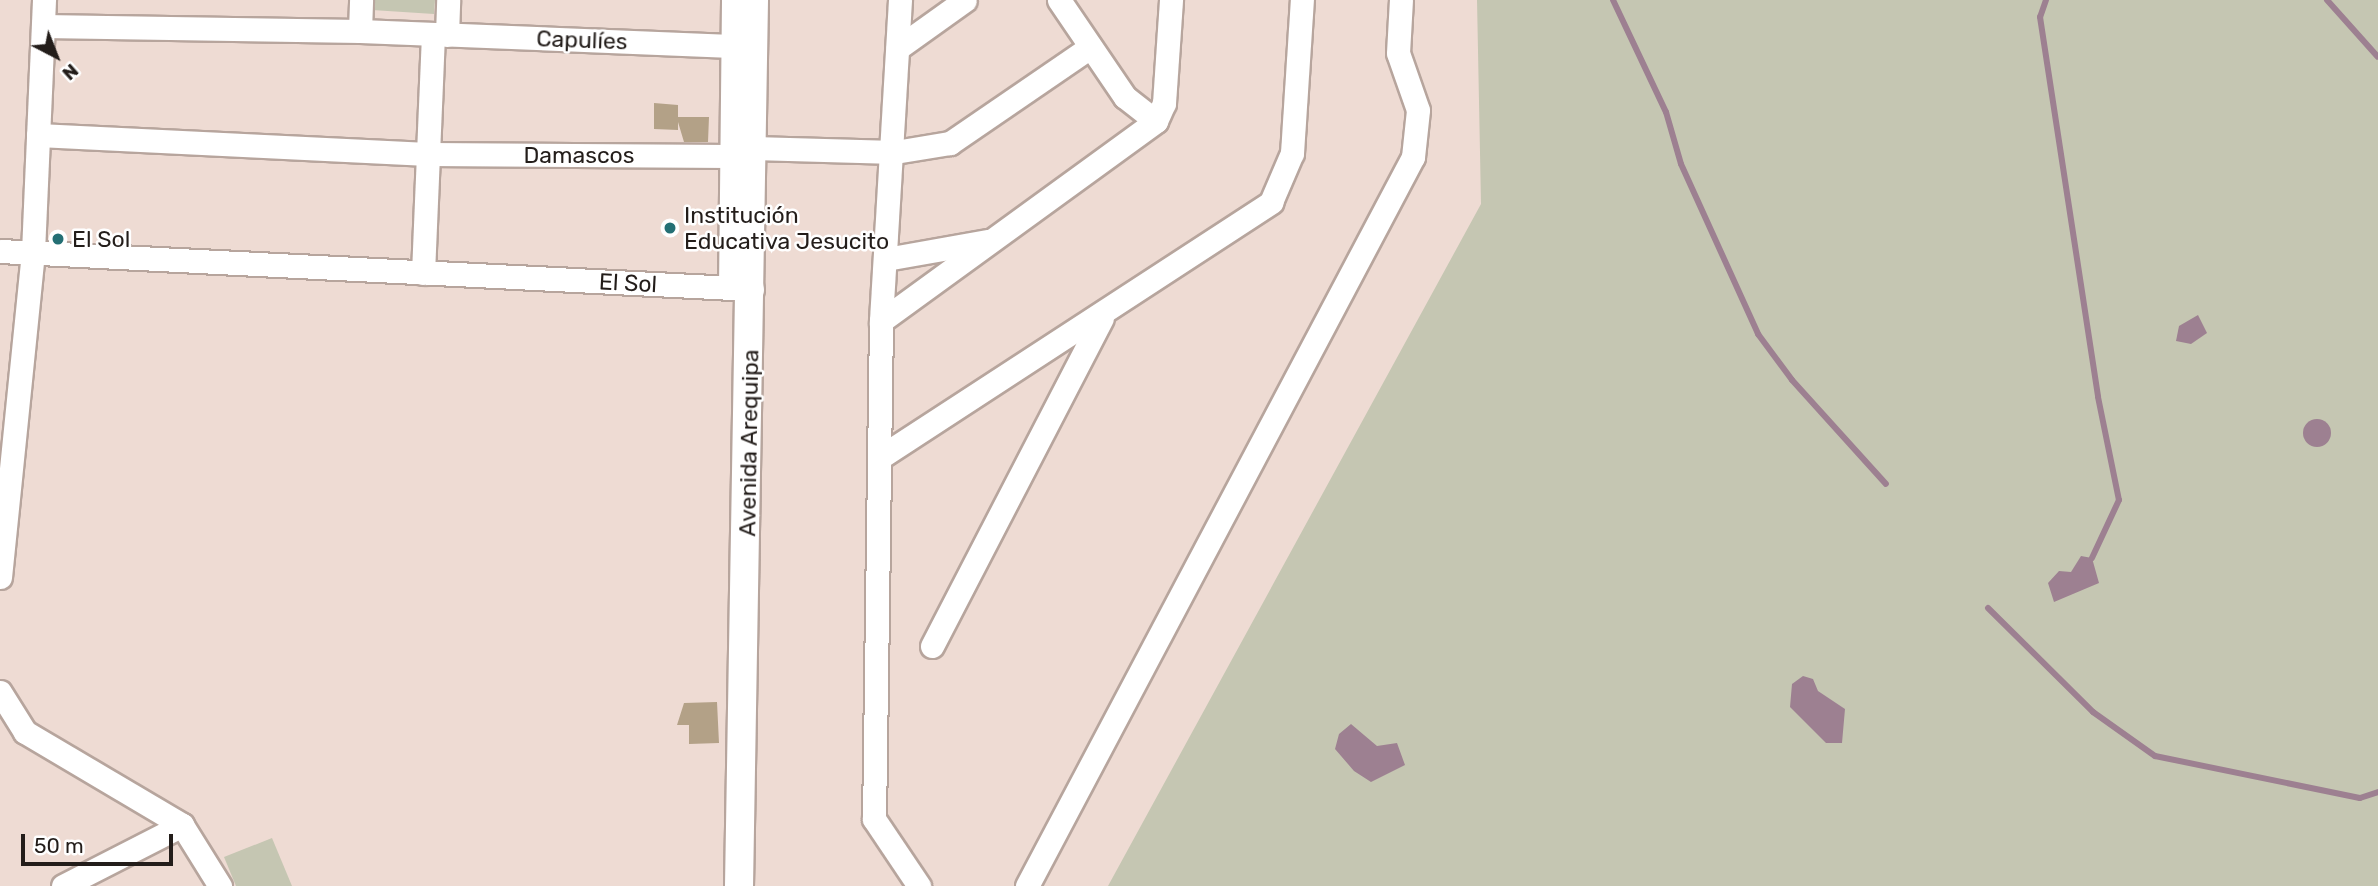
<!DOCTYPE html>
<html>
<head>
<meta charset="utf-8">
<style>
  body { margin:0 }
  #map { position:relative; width:2378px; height:886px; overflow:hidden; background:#eedbd3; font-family:Rubik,sans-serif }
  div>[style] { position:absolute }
  .green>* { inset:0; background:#c5c6b2 }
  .water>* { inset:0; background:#9d8091 }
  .round { border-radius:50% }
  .stream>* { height:6px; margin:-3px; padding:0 3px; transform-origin:3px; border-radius:3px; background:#9d8091 }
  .building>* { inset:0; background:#b3a187 }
  .roads { filter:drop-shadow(2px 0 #b7a59d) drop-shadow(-2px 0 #b7a59d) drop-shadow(0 2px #b7a59d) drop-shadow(0 -2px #b7a59d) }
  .minor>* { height:23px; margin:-11.5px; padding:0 11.5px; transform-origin:11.5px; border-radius:11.5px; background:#fff }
  .tertiary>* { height:28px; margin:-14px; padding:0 14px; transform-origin:14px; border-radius:14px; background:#fff }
  .dots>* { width:19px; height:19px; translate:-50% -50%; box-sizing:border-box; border:4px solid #fff; border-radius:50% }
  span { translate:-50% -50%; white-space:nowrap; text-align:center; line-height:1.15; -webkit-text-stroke:5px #fff; paint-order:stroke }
  .street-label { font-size:23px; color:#231d1a }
  .poi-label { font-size:23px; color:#231d1a }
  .left { translate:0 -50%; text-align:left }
  .north { position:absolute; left:21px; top:21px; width:70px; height:70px; -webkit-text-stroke:5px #fff; paint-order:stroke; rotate:138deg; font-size:19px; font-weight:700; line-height:28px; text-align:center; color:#231d1a }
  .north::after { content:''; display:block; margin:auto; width:24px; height:32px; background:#231d1a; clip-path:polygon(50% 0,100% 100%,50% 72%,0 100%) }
  .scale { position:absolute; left:21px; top:834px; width:152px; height:32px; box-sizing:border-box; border:4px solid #231d1a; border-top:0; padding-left:9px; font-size:21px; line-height:24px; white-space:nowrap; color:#231d1a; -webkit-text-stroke:5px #fff; paint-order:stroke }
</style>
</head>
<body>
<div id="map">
  <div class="green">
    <i style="clip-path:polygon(372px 0,435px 0,434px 14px,372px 10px)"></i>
    <i style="clip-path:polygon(1477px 0,2378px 0,2378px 886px,1108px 886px,1481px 204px)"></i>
    <i style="clip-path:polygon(272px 838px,292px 886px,236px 886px,224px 857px)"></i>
  </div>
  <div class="water">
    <i style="clip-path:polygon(2198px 315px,2207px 333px,2191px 344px,2176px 341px,2179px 326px)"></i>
    <i class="round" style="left:2303px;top:419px;width:28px;height:28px"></i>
    <i style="clip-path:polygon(2081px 556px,2092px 558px,2099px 583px,2054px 602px,2048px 583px,2059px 571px,2071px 572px)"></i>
    <i style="clip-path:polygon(1803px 676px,1813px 679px,1818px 691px,1845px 709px,1842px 743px,1826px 743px,1790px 707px,1792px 684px)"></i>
    <i style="clip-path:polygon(1351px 724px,1377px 746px,1397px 743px,1405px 765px,1371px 782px,1354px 771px,1335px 749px,1339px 734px)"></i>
  </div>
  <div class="stream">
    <i style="left:1613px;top:0;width:124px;rotate:64.7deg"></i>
    <i style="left:1666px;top:112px;width:54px;rotate:73.9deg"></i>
    <i style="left:1681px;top:164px;width:187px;rotate:65.6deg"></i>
    <i style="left:1758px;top:334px;width:57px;rotate:53.5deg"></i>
    <i style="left:1792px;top:380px;width:140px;rotate:47.9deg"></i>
    <i style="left:2046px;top:0;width:18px;rotate:109deg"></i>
    <i style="left:2040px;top:17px;width:384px;rotate:81.3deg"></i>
    <i style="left:2098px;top:397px;width:105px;rotate:78.5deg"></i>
    <i style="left:2119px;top:500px;width:64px;rotate:115deg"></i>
    <i style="left:2327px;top:0;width:76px;rotate:48.2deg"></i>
    <i style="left:1988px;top:608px;width:148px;rotate:44.7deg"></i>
    <i style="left:2093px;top:712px;width:76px;rotate:35.4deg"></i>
    <i style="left:2155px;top:756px;width:209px;rotate:11.6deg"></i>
    <i style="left:2360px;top:798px;width:19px;rotate:-18deg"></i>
  </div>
  <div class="building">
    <i style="clip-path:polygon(654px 103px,678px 105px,678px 117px,709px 117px,708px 142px,684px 142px,678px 122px,678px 130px,654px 129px)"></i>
    <i style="clip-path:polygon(717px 702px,719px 743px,689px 744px,689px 725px,677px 725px,684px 703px)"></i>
  </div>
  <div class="roads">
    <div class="minor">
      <i style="left:900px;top:0;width:322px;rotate:93.4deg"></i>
      <i style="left:881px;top:321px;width:498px;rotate:90.8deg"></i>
      <i style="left:874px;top:819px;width:81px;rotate:56.1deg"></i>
      <i style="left:1059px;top:0;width:117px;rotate:55.8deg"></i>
      <i style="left:1125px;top:97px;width:39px;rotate:38deg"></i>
      <i style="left:43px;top:26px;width:317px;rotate:0.9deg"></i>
      <i style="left:360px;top:31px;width:372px;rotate:2.3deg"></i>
      <i style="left:360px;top:31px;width:31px;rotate:-88deg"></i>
      <i style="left:447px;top:35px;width:35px;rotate:-88deg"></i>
      <i style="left:898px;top:48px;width:82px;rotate:-35.6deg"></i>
      <i style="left:38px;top:135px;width:390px;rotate:2.8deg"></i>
      <i style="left:428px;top:154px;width:303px;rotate:0.4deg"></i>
      <i style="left:753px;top:148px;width:142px;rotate:1.6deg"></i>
      <i style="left:895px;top:152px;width:56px;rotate:-9.3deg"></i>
      <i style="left:950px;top:143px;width:170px;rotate:-34.4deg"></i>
      <i style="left:0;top:251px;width:753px;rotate:2.89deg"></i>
      <i style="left:886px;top:259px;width:104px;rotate:-10deg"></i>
      <i style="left:423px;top:273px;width:239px;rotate:-87.6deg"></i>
      <i style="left:730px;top:288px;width:288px;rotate:-89.4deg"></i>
      <i style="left:881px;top:321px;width:340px;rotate:-36deg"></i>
      <i style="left:1156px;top:121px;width:20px;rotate:-66deg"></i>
      <i style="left:1164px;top:103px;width:103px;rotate:-86.1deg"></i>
      <i style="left:882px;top:456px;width:465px;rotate:-33.1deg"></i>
      <i style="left:1271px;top:202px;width:53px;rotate:-66.8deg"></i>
      <i style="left:1292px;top:153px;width:153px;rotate:-86.3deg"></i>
      <i style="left:0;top:577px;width:327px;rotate:-84.2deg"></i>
      <i style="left:33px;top:252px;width:252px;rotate:-87.5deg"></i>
      <i style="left:932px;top:646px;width:369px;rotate:-62.6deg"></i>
      <i style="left:0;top:692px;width:47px;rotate:58deg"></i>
      <i style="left:25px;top:732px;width:182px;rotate:30.6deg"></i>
      <i style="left:182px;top:825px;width:72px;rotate:58.1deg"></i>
      <i style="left:63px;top:886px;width:134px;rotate:-27.1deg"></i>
      <i style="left:1027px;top:886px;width:825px;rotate:-62.1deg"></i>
      <i style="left:1413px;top:157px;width:47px;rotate:-83.9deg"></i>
      <i style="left:1418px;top:110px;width:60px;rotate:-109.3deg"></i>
      <i style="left:1398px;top:53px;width:53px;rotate:-86.8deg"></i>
    </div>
    <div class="tertiary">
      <i style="left:739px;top:886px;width:886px;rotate:-89.03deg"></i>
    </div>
  </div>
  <div class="dots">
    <i style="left:670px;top:228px;background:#246f74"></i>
    <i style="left:58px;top:239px;background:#246f74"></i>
  </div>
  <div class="street-label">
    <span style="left:582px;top:40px;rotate:2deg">Capulíes</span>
    <span style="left:579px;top:155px">Damascos</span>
    <span style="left:628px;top:283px;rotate:3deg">El Sol</span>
    <span style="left:749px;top:443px;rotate:-89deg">Avenida Arequipa</span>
  </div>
  <div class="poi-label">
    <span class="left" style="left:684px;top:228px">Institución<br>Educativa Jesucito</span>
    <span class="left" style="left:72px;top:239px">El Sol</span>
  </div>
  <div class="north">N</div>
  <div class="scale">50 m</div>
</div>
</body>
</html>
